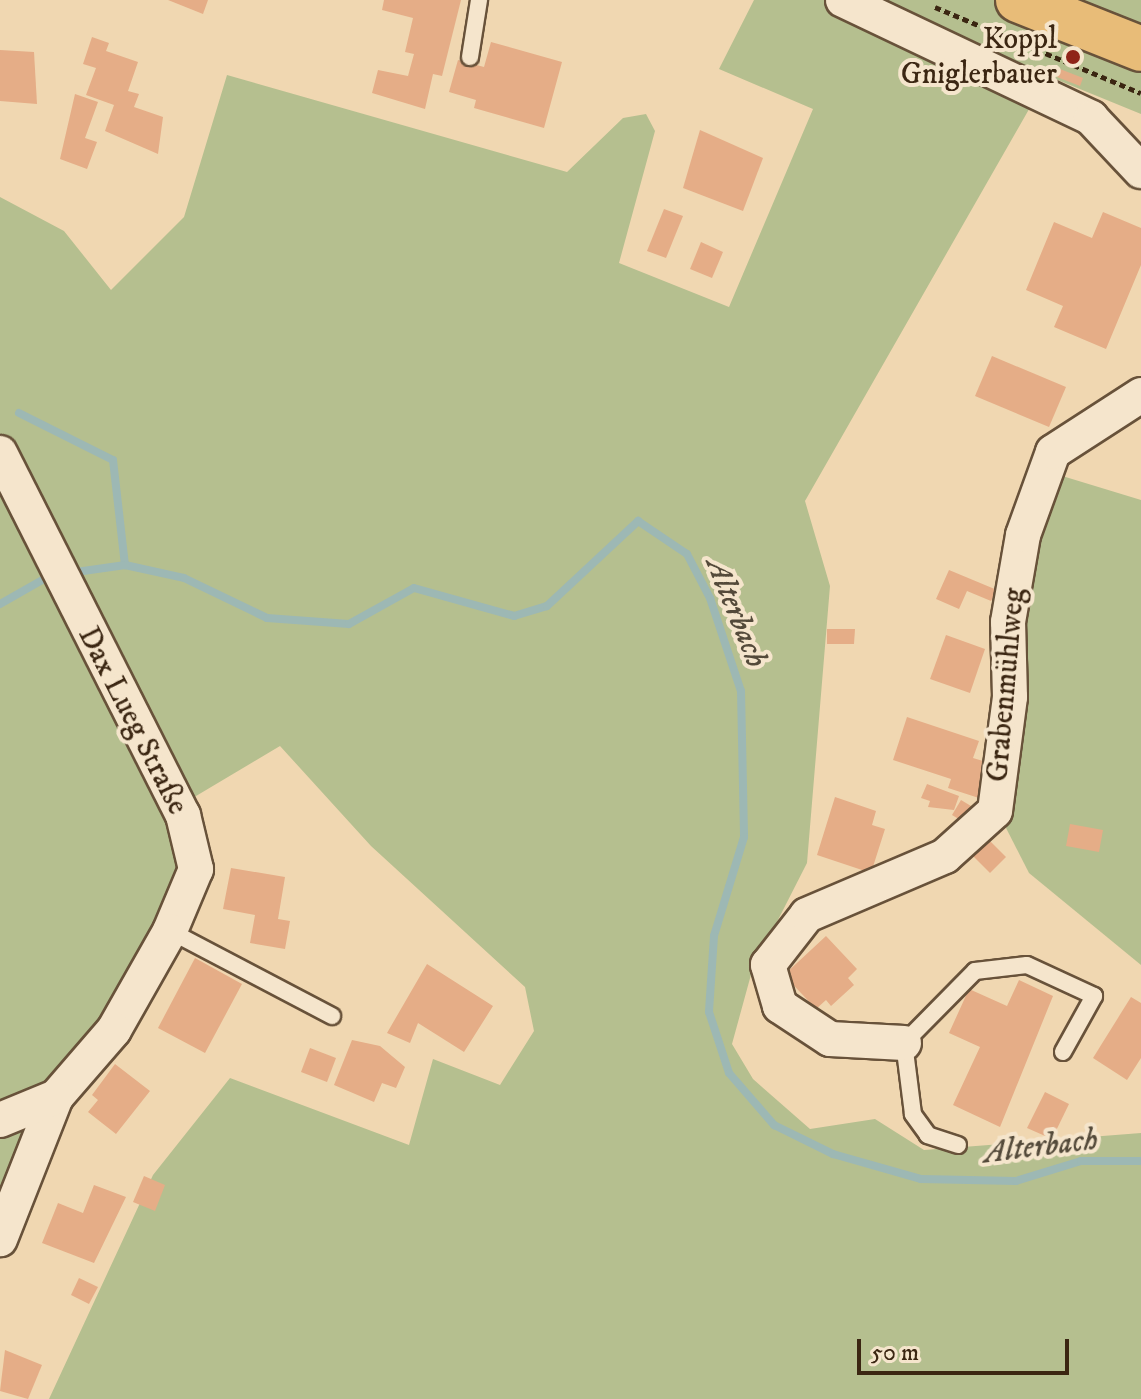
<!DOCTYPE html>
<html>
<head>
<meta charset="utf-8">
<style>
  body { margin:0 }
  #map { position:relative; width:1141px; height:1399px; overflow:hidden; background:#f0d7b1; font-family:"IM FELL DW Pica",serif }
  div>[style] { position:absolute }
  .green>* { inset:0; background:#b5bf8f }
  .stream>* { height:8px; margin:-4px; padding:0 4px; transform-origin:4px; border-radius:4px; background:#9db8b4 }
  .building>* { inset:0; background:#e5ad87 }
  .path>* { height:5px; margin-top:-2.5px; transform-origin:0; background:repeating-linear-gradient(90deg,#3b2612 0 6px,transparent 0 10px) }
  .roads { filter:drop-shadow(2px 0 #68523a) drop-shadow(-2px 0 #68523a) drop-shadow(0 2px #68523a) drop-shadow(0 -2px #68523a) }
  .service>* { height:16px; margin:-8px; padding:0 8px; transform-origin:8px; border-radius:8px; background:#f5e5cc }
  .minor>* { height:34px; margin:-17px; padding:0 17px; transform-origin:17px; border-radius:17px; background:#f5e5cc }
  .primary>* { height:44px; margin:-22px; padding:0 22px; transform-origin:22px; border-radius:22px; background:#e8bc78 }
  .dots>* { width:22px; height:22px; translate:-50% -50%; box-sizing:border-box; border:4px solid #f5e5cc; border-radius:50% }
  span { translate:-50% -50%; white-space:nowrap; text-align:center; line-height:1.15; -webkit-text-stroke:8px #f5e5cc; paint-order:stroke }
  .poi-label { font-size:30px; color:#3b2612 }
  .right { translate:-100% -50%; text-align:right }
  .street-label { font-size:30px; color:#3b2612 }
  .water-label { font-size:32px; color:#544a3a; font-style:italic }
  .scale { position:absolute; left:857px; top:1339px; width:212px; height:36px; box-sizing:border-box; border:4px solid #3b2612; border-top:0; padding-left:10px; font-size:24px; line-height:28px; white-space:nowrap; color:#3b2612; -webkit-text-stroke:6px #f5e5cc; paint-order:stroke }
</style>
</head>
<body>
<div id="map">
  <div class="green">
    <i style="clip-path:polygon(754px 0,1141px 0,1141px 114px,1048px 76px,805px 501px,830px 586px,807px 863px,752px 971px,732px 1044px,753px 1079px,810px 1129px,875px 1119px,924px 1150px,1141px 1133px,1141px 1399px,49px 1399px,153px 1175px,230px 1078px,409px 1145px,433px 1059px,500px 1085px,534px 1031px,525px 987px,371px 846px,280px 746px,191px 799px,191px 886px,0 1228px,0 197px,64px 231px,111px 290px,184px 217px,227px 75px,567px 172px,623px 118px,646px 114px,655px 131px,619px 263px,729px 307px,813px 109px,719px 69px)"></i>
    <i style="clip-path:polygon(1059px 475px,1141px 500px,1141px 965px,1029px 873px,1004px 824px,1018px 588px)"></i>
  </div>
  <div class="stream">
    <i style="left:19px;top:413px;width:105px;rotate:26.6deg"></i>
    <i style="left:113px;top:460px;width:106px;rotate:83.5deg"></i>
    <i style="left:125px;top:565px;width:60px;rotate:12.4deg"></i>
    <i style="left:184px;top:578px;width:92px;rotate:25.7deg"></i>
    <i style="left:267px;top:618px;width:82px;rotate:4.2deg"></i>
    <i style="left:349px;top:624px;width:74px;rotate:-29deg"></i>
    <i style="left:414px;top:588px;width:104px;rotate:15.6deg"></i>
    <i style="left:514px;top:616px;width:34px;rotate:-17deg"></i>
    <i style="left:547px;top:606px;width:125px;rotate:-43deg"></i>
    <i style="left:638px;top:521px;width:59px;rotate:34deg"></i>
    <i style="left:687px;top:554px;width:50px;rotate:62.4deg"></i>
    <i style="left:710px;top:598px;width:98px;rotate:71.6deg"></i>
    <i style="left:741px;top:691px;width:146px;rotate:88.8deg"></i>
    <i style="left:744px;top:837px;width:103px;rotate:106.9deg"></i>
    <i style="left:714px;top:936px;width:76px;rotate:93.8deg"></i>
    <i style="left:709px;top:1012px;width:64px;rotate:71.8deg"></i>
    <i style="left:729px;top:1073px;width:69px;rotate:49.1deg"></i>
    <i style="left:774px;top:1125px;width:66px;rotate:26.2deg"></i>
    <i style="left:833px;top:1154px;width:91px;rotate:15.9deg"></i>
    <i style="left:921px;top:1179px;width:95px;rotate:1.2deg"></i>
    <i style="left:1016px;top:1181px;width:68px;rotate:-17.1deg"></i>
    <i style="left:1081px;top:1161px;width:60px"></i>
    <i style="left:69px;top:573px;width:57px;rotate:-8.1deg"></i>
    <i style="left:0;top:604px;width:59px;rotate:-29.6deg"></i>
  </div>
  <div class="building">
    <i style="clip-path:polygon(168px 0,208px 0,203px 14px)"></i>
    <i style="clip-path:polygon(384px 0,461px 0,442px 76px,433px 74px,425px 109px,372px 93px,378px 70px,408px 76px,414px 54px,405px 52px,413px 18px,382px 10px)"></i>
    <i style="clip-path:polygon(92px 37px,109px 43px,106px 51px,138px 62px,128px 91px,139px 94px,134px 107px,163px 117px,158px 154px,105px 131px,114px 105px,86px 95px,96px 68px,83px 64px)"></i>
    <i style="clip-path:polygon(491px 42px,562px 62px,544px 128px,474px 108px,476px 100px,449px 92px,458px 60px,484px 67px)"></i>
    <i style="clip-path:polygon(0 50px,34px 52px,37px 104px,0 101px)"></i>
    <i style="clip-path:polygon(1060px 69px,1083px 78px,1080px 86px,1057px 77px)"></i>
    <i style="clip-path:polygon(75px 94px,98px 102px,85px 138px,97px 142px,87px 169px,60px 159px)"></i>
    <i style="clip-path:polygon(700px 130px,763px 158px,743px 211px,683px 188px)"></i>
    <i style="clip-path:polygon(664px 209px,683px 216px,666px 258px,647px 251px)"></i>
    <i style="clip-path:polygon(1103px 212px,1141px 228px,1141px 265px,1106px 349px,1054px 327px,1063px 306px,1026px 290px,1054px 222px,1092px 238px)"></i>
    <i style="clip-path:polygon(701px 242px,723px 252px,712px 278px,690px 269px)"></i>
    <i style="clip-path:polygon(992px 356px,1066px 387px,1049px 427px,975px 396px)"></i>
    <i style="clip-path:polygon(949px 570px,997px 590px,991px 601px,967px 591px,959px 609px,936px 599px)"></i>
    <i style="clip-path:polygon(827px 629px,855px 629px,854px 644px,827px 644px)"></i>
    <i style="clip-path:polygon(946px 635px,985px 649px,970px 693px,930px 679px)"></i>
    <i style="clip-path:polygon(907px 717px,979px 741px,973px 758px,993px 764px,982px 799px,948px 788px,951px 779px,893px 760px)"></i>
    <i style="clip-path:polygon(927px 784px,959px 796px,954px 810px,928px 807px,930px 801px,921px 798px)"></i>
    <i style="clip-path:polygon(835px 797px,876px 811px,872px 825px,885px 829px,871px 873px,817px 855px)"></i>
    <i style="clip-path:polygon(961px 800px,976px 809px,967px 824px,952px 815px)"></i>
    <i style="clip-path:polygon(1070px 824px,1103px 830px,1099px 852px,1066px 846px)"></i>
    <i style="clip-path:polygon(988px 839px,1006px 857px,990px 873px,972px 855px)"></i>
    <i style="clip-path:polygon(231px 868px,285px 877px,278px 919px,290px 921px,285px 949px,250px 943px,255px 915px,223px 909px)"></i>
    <i style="clip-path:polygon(826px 936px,857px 969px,848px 978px,854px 985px,831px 1006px,826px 1000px,816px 1009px,784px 975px)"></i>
    <i style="clip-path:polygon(195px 958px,242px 984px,205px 1053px,158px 1028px)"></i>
    <i style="clip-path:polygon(427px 964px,493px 1006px,464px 1052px,418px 1023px,410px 1043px,387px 1033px)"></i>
    <i style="clip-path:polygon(1019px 980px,1053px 996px,1000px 1127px,953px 1105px,980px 1047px,949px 1033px,969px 989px,1007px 1006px)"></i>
    <i style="clip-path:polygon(1131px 997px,1141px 1003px,1141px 1058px,1127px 1080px,1093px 1058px)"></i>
    <i style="clip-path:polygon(352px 1040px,380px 1046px,405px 1067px,396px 1088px,382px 1083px,374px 1102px,334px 1085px)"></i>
    <i style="clip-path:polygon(310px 1048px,336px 1058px,327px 1082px,301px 1072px)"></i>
    <i style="clip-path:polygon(115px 1064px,150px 1091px,116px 1134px,88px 1112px,98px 1100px,92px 1095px)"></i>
    <i style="clip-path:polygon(1045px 1092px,1069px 1104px,1052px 1139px,1027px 1128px)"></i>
    <i style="clip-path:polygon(144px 1176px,165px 1185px,155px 1211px,133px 1202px)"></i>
    <i style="clip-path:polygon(94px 1185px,126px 1197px,94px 1263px,42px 1243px,58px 1203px,83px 1213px)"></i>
    <i style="clip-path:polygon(79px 1278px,98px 1287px,89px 1304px,71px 1295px)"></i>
    <i style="clip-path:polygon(5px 1350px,42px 1365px,28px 1399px,0 1391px)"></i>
  </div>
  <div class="path">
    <i style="left:935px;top:7px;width:223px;rotate:22.7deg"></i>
  </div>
  <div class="roads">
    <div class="service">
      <i style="left:470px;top:57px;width:58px;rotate:-81deg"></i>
      <i style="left:170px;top:931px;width:183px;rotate:27.7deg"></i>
      <i style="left:958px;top:1145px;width:32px;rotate:-162deg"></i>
      <i style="left:928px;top:1135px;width:26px;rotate:-126deg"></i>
      <i style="left:913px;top:1114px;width:72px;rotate:-97.2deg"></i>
      <i style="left:904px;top:1043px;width:101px;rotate:-45.4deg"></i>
      <i style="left:975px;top:971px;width:52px;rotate:-6.6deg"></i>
      <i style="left:1027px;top:965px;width:74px;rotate:24.8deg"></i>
      <i style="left:1094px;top:996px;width:64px;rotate:119deg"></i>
    </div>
    <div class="minor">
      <i style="left:843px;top:0;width:275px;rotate:25.4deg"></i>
      <i style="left:1091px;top:118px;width:73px;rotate:46.7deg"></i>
      <i style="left:0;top:453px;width:406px;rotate:63.2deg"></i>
      <i style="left:183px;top:815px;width:56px;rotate:76.5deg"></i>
      <i style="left:196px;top:869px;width:67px;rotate:112.8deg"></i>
      <i style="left:170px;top:931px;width:114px;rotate:119.5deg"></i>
      <i style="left:114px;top:1030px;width:89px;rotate:130.9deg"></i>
      <i style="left:56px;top:1097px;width:153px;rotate:111.5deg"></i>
      <i style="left:904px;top:1043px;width:74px;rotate:-176.9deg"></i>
      <i style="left:830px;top:1039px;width:60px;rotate:-146.6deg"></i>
      <i style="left:780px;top:1006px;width:43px;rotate:-106.3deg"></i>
      <i style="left:768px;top:965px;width:63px;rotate:-52deg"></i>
      <i style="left:807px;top:915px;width:150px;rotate:-23.1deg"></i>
      <i style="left:945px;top:856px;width:67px;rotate:-42deg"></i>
      <i style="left:995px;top:811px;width:115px;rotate:-82.5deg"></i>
      <i style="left:1010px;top:697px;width:75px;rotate:-91.5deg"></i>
      <i style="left:1008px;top:622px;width:88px;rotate:-80.2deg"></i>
      <i style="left:1023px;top:535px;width:88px;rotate:-70.1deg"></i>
      <i style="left:1053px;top:452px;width:105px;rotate:-32.9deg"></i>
      <i style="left:0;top:1120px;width:61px;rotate:-22.3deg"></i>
    </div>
    <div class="primary">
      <i style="left:1018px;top:0;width:132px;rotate:21.7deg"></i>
    </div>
  </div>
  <div class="dots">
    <i style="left:1073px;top:57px;background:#8f2418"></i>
  </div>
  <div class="poi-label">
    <span class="right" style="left:1057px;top:57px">Koppl<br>Gniglerbauer</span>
  </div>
  <div class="street-label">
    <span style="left:1007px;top:685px;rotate:-85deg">Grabenmühlweg</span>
    <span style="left:132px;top:721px;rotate:63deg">Dax Lueg Straße</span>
  </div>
  <div class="water-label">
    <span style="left:736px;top:613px;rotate:68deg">Alterbach</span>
    <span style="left:1041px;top:1147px;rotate:-7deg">Alterbach</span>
  </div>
  <div class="scale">50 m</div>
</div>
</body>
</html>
